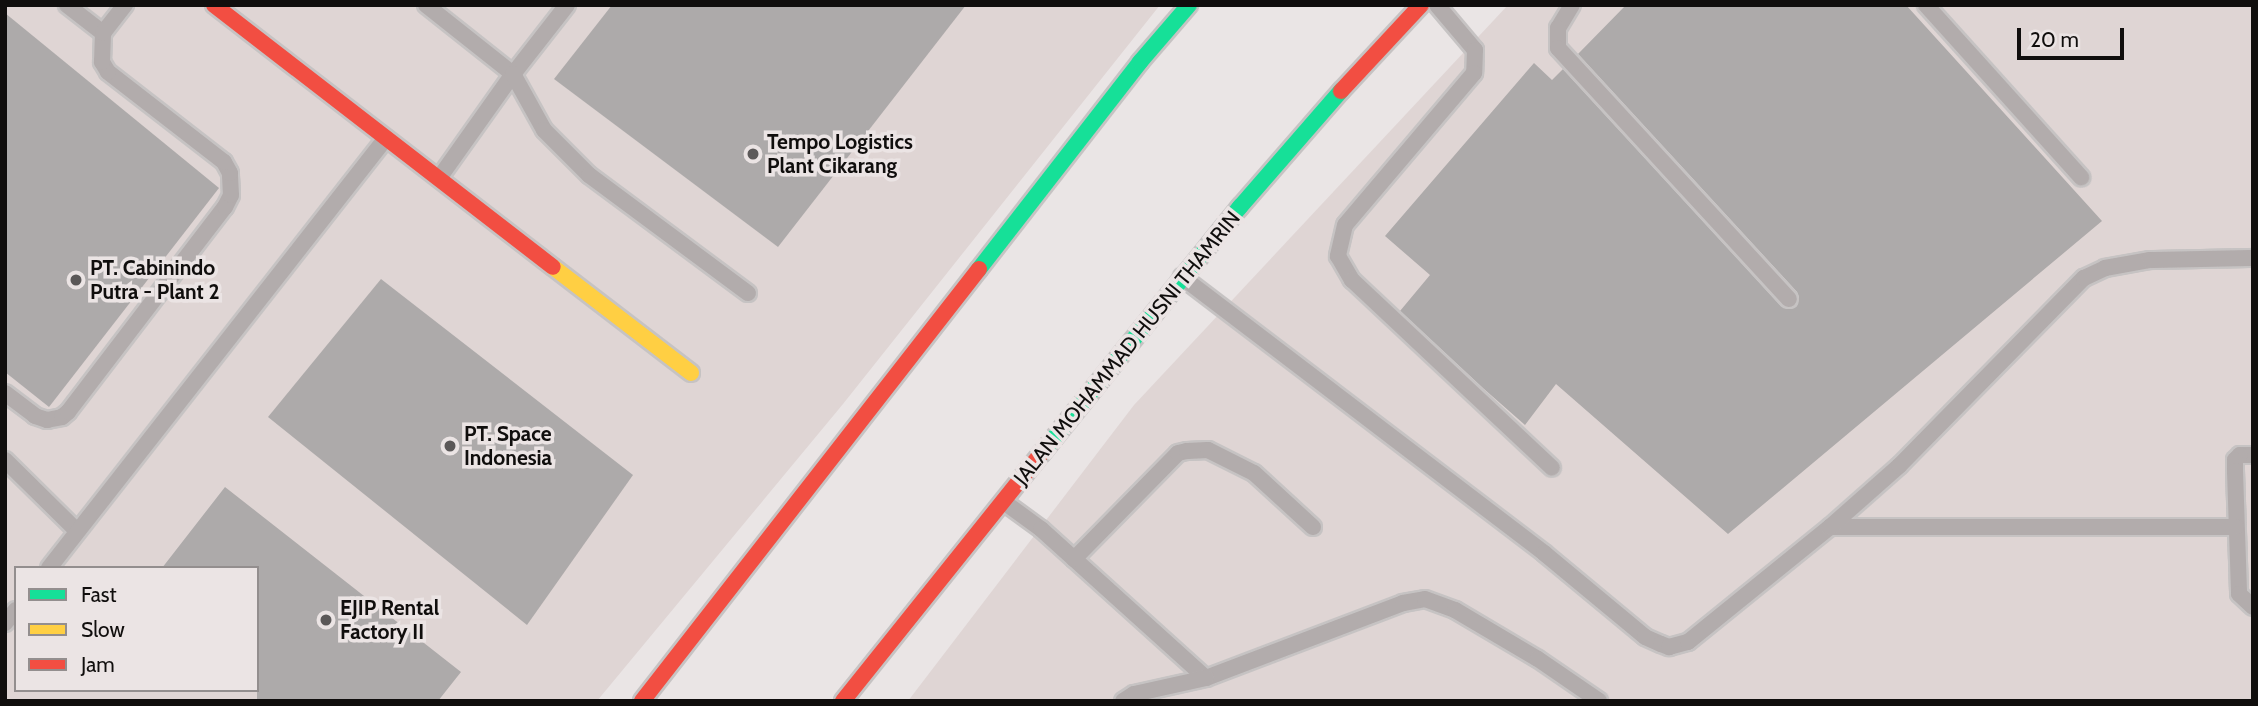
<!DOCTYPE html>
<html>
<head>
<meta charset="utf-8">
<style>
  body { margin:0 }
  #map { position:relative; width:2258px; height:706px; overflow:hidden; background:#eae5e5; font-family:Cabin,sans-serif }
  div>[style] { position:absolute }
  .built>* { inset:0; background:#dfd5d4 }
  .building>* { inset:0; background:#adaaaa }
  .roads { filter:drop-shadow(2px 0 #c6c3c3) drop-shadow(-2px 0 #c6c3c3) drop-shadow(0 2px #c6c3c3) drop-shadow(0 -2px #c6c3c3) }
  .lane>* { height:16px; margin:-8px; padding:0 8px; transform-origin:8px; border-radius:8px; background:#b2acac }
  .fast>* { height:16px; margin:-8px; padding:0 8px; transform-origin:8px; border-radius:8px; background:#16e098 }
  .slow>* { height:16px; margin:-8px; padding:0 8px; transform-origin:8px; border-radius:8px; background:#ffcf43 }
  .jam>* { height:16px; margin:-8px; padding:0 8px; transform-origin:8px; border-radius:8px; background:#f24e42 }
  .dots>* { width:19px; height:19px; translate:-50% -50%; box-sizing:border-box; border:4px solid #ebe4e4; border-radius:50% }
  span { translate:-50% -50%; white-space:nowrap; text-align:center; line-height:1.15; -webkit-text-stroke:7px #ebe4e4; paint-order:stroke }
  .poi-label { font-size:21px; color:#100e0d; font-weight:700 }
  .left { translate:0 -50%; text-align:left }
  .street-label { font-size:21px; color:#100e0d }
  .frame { position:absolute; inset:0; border:7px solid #100e0d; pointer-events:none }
  .legend { position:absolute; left:14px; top:566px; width:245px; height:126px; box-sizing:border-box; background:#ebe4e4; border:2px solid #938e8e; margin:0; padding:9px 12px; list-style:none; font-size:21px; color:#100e0d }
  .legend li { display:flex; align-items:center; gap:14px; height:35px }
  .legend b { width:35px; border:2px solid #938e8e }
  .scale { position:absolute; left:2017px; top:28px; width:107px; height:32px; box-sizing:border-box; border:4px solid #100e0d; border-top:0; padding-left:9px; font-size:21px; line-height:24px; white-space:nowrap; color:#100e0d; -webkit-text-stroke:5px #ebe4e4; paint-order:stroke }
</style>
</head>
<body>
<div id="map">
  <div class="built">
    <i style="clip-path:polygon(evenodd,5px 5px,1160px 5px,843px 404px,597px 701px,5px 701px,5px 5px,16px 568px,257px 568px,257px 690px,16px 690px,16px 568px)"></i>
    <i style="clip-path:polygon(1508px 5px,2253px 5px,2253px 701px,908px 701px,1134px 405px)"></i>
  </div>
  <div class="building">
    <i style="clip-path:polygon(612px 5px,966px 5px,778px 247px,554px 79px)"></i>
    <i style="clip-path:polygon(1626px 5px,1906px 5px,2102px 221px,1728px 534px,1556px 384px,1525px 425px,1484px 389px,1400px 311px,1430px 275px,1385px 236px,1534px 63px,1552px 80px,1563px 69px,1781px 306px,1791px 309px,1797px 306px,1799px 297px,1797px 292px,1578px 54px)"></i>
    <i style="clip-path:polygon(5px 13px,219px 188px,49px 407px,5px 372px)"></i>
    <i style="clip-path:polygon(381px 279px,633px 475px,527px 625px,268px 417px)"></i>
    <i style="clip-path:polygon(225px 487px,461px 672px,438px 701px,257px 701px,257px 568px,162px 568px)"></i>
  </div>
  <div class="roads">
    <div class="lane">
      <i style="left:67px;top:5px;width:46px;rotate:37.9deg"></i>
      <i style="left:426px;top:5px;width:111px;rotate:38.4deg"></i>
      <i style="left:513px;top:74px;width:128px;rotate:125.4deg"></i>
      <i style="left:567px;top:5px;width:88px;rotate:128deg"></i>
      <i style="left:513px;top:74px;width:64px;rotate:61deg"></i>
      <i style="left:544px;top:130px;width:64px;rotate:45deg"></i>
      <i style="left:589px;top:175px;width:198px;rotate:36.6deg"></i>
      <i style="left:1437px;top:5px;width:59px;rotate:49.8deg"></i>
      <i style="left:1475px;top:50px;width:23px;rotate:92deg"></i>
      <i style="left:1474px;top:73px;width:199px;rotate:130.3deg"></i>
      <i style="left:1345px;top:225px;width:32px;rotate:103deg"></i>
      <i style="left:1338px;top:256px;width:28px;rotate:60deg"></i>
      <i style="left:1352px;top:280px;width:274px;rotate:43.2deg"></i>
      <i style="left:1572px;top:5px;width:27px;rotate:121deg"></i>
      <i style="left:1558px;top:28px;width:20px;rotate:90deg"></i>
      <i style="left:1558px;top:48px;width:341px;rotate:47.4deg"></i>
      <i style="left:1926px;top:5px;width:232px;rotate:48deg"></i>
      <i style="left:1182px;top:277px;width:455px;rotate:37.3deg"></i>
      <i style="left:1544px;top:553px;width:131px;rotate:39.7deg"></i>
      <i style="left:1645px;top:637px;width:17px;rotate:24deg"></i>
      <i style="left:1661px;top:644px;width:9px;rotate:21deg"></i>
      <i style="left:1669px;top:647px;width:20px;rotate:-15deg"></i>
      <i style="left:1688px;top:642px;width:183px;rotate:-39deg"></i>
      <i style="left:5px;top:393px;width:38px;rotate:37deg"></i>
      <i style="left:35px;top:416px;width:13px;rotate:18deg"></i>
      <i style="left:47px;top:420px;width:15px;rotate:-11deg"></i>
      <i style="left:62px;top:417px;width:8px;rotate:-40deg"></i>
      <i style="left:68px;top:412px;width:258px;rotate:-52.6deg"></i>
      <i style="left:225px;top:207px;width:13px;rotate:-63deg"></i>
      <i style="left:231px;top:195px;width:22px;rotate:-93deg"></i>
      <i style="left:230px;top:173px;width:13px;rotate:-119deg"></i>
      <i style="left:224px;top:162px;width:147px;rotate:-142.2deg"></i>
      <i style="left:108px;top:72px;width:12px;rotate:-121deg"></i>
      <i style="left:102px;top:62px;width:29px;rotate:-88deg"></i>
      <i style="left:103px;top:33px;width:36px;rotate:-52deg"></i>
      <i style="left:2253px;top:455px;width:13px;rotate:180deg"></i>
      <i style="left:2240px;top:455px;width:7px;rotate:135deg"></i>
      <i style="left:2235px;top:460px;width:11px;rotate:90deg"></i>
      <i style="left:2235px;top:471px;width:123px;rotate:88.1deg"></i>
      <i style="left:2239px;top:594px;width:19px;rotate:43deg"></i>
      <i style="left:5px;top:460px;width:101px;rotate:44.6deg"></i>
      <i style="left:1004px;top:502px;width:46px;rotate:36.1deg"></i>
      <i style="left:1041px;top:529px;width:222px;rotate:42.1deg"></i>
      <i style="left:1206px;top:678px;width:211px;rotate:-20.8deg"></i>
      <i style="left:1403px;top:603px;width:22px;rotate:-10deg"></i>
      <i style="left:1425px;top:599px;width:32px;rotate:20deg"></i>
      <i style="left:1455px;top:610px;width:96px;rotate:30.6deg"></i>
      <i style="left:1538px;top:659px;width:74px;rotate:34.5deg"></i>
      <i style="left:2236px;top:527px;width:406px;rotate:180deg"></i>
      <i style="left:1830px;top:527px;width:92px;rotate:-41.5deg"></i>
      <i style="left:1899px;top:466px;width:264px;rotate:-45.5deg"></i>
      <i style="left:2084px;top:278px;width:23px;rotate:-25deg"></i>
      <i style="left:2105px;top:268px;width:46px;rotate:-10.1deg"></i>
      <i style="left:2150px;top:260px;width:103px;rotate:-1.1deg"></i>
      <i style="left:1074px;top:559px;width:148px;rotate:-45.5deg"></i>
      <i style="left:1178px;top:453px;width:9px;rotate:-13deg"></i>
      <i style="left:1187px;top:451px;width:21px;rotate:-3deg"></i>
      <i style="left:1208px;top:450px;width:51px;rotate:26.6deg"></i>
      <i style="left:1254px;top:473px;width:80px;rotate:42.5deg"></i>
      <i style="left:49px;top:568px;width:546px;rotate:-51.91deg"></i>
      <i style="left:5px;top:623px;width:17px;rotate:-50deg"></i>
      <i style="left:1123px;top:701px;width:13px;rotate:-32deg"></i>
      <i style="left:1134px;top:694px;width:74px;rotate:-12.5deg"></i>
    </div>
    <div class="fast">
      <i style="left:979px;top:269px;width:262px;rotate:-52.1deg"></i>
      <i style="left:1140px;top:62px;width:75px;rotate:-49.3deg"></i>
      <i style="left:1042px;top:453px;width:316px;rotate:-51.2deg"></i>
      <i style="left:1240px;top:207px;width:154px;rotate:-49deg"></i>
    </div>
    <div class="slow">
      <i style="left:553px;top:267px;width:174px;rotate:37.5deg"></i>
    </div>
    <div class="jam">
      <i style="left:214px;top:5px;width:428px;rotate:37.7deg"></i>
      <i style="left:1341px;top:91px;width:117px;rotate:-47.1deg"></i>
      <i style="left:642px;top:701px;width:548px;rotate:-52.04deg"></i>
      <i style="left:843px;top:701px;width:318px;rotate:-51.3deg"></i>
    </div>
  </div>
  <div class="dots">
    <i style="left:753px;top:154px;background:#5c5959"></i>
    <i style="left:76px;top:280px;background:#5c5959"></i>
    <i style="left:450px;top:446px;background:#5c5959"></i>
    <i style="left:326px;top:620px;background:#5c5959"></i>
  </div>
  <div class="poi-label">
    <span class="left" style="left:767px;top:154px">Tempo Logistics<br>Plant Cikarang</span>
    <span class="left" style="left:90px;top:280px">PT. Cabinindo<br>Putra - Plant 2</span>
    <span class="left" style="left:464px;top:446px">PT. Space<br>Indonesia</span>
    <span class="left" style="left:340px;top:620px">EJIP Rental<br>Factory II</span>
  </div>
  <div class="street-label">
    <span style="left:1127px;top:348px;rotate:-51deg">JALAN MOHAMMAD HUSNI THAMRIN</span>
  </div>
  <div class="frame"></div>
  <ul class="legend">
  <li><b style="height:9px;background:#16e098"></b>Fast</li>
  <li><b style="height:9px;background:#ffcf43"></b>Slow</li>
  <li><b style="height:9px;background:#f24e42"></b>Jam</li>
  </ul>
  <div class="scale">20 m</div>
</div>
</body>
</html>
